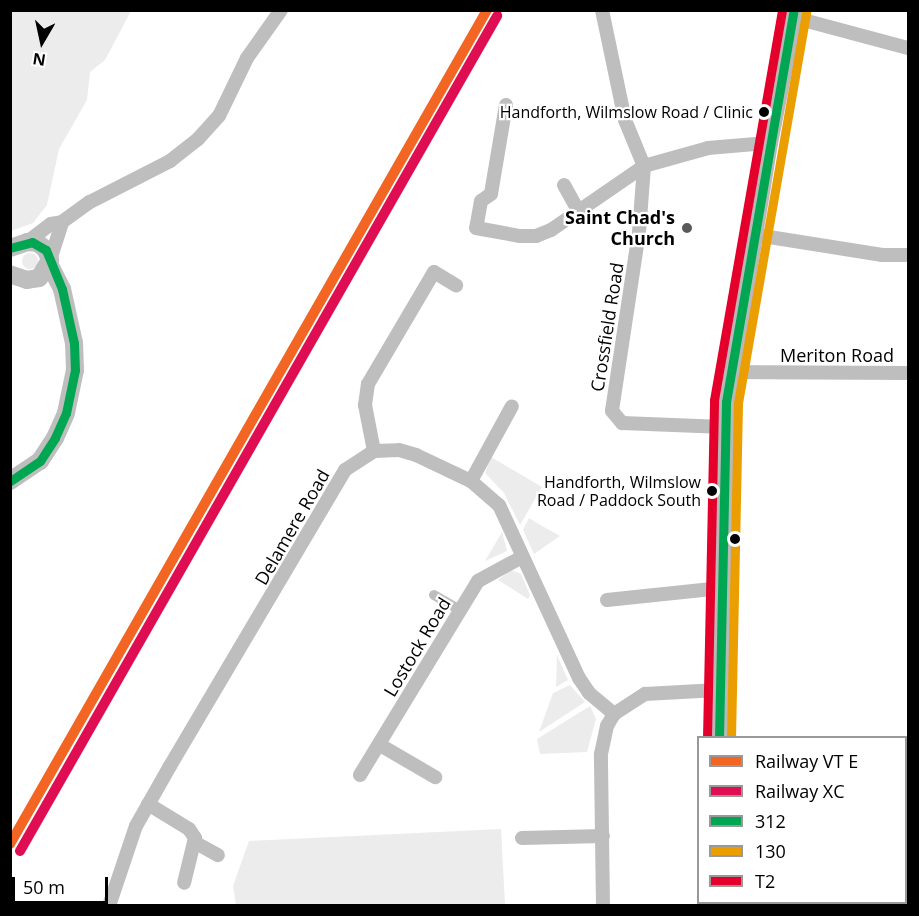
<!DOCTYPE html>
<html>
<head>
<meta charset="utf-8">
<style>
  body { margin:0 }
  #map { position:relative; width:919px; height:916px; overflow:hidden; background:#fff; font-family:"Open Sans",sans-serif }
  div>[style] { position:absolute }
  .green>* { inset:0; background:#ececec }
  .round { border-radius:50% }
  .pedestrian>* { height:10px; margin:-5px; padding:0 5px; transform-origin:5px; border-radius:5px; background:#bebebe }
  .minor>* { height:14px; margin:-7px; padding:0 7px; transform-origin:7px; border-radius:7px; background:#bebebe }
  .tertiary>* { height:18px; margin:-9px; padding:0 9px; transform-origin:9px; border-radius:9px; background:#bebebe }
  .secondary>* { height:20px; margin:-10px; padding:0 10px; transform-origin:10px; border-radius:10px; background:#b8b8b8 }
  .bus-1>* { height:9px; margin:-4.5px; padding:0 4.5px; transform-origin:4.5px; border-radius:4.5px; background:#00a651 }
  .bus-2>* { height:9px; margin:-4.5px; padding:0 4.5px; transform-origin:4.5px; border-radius:4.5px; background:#eb9e00 }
  .bus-3>* { height:9px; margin:-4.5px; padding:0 4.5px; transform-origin:4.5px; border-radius:4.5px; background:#e4002b }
  .rail-1>* { height:10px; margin:-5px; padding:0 5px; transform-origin:5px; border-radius:5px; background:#f26522 }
  .rail-2>* { height:10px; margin:-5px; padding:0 5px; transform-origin:5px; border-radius:5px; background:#df0d52 }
  .dots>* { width:16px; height:16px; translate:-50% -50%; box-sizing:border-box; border:3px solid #fff; border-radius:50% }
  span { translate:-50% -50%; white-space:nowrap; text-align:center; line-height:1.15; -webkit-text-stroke:4.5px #fff; paint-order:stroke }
  .bus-label { font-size:16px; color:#000 }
  .right { translate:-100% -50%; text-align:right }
  .poi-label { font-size:18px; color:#000; font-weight:700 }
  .street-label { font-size:18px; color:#000 }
  .frame { position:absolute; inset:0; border:12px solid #000; pointer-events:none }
  .legend { position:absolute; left:697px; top:736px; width:210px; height:168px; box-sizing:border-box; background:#fff; border:2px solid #999; margin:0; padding:8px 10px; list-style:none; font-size:18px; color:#000 }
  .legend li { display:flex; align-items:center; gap:12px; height:30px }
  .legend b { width:30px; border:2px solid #999 }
  .north { position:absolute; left:12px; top:12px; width:60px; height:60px; -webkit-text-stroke:4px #fff; paint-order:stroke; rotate:189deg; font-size:16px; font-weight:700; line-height:24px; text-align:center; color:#000 }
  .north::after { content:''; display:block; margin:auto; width:21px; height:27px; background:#000; clip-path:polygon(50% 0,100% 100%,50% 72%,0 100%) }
  .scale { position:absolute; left:12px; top:877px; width:96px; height:27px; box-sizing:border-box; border:3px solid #000; border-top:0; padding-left:8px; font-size:18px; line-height:21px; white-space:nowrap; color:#000; -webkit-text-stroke:4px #fff; paint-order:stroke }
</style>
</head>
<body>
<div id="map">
  <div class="green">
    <i style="clip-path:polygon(10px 11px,131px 11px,105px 60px,90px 72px,87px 100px,59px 149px,47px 205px,33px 223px,11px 231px)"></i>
    <i class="round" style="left:22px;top:253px;width:16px;height:16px"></i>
    <i style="clip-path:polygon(491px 457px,542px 487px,520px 525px,504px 493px,485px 473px)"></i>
    <i style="clip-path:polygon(529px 518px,544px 527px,560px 536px,534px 554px,523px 530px)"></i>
    <i style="clip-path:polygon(502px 532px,507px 551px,485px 561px)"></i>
    <i style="clip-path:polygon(511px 570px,521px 574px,530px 595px,528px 599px,498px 580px)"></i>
    <i style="clip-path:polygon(557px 655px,568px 680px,556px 687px)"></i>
    <i style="clip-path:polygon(570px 685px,585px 702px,539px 732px,553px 693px)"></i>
    <i style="clip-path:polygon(590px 706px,596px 719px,587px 752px,540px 754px,537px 739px)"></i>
    <i style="clip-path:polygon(501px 829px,505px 905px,236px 905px,233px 886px,249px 841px)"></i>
  </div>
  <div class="pedestrian">
    <i style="left:434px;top:595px;width:30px;rotate:30deg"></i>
  </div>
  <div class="minor">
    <i style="left:602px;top:10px;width:112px;rotate:78.2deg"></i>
    <i style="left:625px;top:120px;width:50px;rotate:67.6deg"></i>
    <i style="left:644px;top:166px;width:66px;rotate:94.3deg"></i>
    <i style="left:639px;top:232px;width:181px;rotate:98.6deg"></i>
    <i style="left:612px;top:411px;width:16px;rotate:50deg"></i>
    <i style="left:622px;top:423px;width:102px;rotate:2.2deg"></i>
    <i style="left:792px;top:17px;width:120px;rotate:15deg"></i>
    <i style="left:506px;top:105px;width:90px;rotate:99.6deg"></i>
    <i style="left:491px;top:194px;width:12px;rotate:145deg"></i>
    <i style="left:481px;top:201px;width:27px;rotate:100deg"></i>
    <i style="left:476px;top:228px;width:45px;rotate:10.3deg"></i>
    <i style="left:520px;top:236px;width:16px"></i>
    <i style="left:536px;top:236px;width:16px;rotate:-22deg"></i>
    <i style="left:551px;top:230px;width:113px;rotate:-34.5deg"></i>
    <i style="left:644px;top:166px;width:66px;rotate:-15.7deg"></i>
    <i style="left:708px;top:148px;width:60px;rotate:-4.8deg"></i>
    <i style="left:564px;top:185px;width:29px;rotate:61deg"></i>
    <i style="left:756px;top:235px;width:128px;rotate:9deg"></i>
    <i style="left:882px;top:255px;width:26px"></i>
    <i style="left:27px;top:242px;width:30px;rotate:-37deg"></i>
    <i style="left:51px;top:224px;width:11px;rotate:-10deg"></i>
    <i style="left:62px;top:222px;width:34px;rotate:-36deg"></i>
    <i style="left:90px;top:202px;width:90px;rotate:-27.1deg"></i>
    <i style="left:170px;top:161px;width:36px;rotate:-38deg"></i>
    <i style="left:198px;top:139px;width:31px;rotate:-48deg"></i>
    <i style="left:219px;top:116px;width:64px;rotate:-64.2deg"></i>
    <i style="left:247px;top:58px;width:59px;rotate:-54.7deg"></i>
    <i style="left:50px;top:260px;width:40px;rotate:-72deg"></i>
    <i style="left:731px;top:372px;width:177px;rotate:0.3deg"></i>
    <i style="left:374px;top:451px;width:47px;rotate:-101.1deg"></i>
    <i style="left:365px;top:405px;width:21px;rotate:-82deg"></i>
    <i style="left:368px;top:384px;width:130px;rotate:-59.5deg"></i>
    <i style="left:434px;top:272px;width:26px;rotate:31deg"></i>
    <i style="left:471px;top:481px;width:85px;rotate:-61.3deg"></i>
    <i style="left:607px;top:600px;width:115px;rotate:-6deg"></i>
    <i style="left:380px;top:745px;width:64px;rotate:30.2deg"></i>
    <i style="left:906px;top:772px;width:2px"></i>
    <i style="left:360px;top:775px;width:227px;rotate:-58.7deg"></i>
    <i style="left:478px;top:581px;width:50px;rotate:-28.6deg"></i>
    <i style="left:148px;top:804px;width:48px;rotate:31.4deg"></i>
    <i style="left:189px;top:829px;width:11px;rotate:56deg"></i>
    <i style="left:195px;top:838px;width:46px;rotate:103.7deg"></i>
    <i style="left:522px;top:838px;width:81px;rotate:-1.4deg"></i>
    <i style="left:196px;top:843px;width:25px;rotate:29deg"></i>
    <i style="left:908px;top:858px;width:33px;rotate:90deg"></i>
    <i style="left:767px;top:902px;width:4px;rotate:90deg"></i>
    <i style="left:109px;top:906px;width:84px;rotate:-71.4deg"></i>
    <i style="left:136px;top:826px;width:69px;rotate:-60.5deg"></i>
    <i style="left:170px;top:766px;width:344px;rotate:-59.4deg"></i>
    <i style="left:345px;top:470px;width:35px;rotate:-33deg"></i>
    <i style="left:374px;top:451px;width:25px;rotate:-2deg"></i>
    <i style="left:399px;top:450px;width:18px;rotate:16deg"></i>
    <i style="left:416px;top:455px;width:61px;rotate:25.3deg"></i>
    <i style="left:471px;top:481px;width:37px;rotate:41deg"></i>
    <i style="left:499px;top:505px;width:191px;rotate:65.2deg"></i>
    <i style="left:579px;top:678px;width:18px;rotate:56deg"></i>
    <i style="left:589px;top:693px;width:33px;rotate:40deg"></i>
    <i style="left:603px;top:906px;width:152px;rotate:-90.8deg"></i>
    <i style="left:601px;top:754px;width:29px;rotate:-78deg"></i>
    <i style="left:607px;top:726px;width:14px;rotate:-60deg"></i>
    <i style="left:614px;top:714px;width:37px;rotate:-33deg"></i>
    <i style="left:645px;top:694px;width:73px;rotate:-3.1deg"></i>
  </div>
  <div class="tertiary">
    <i style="left:10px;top:248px;width:18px;rotate:-19deg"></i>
    <i style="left:27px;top:242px;width:11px;rotate:5deg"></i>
    <i style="left:38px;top:243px;width:11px;rotate:41deg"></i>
    <i style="left:46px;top:250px;width:11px;rotate:68deg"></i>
    <i style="left:50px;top:260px;width:21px;rotate:121deg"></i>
    <i style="left:39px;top:278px;width:12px;rotate:171deg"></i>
    <i style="left:27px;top:280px;width:18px;rotate:-161deg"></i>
    <i style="left:10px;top:481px;width:36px;rotate:-34deg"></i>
    <i style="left:40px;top:461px;width:27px;rotate:-57deg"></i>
    <i style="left:55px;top:438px;width:27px;rotate:-66deg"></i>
    <i style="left:66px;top:413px;width:44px;rotate:-78.2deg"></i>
    <i style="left:75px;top:370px;width:27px;rotate:-92deg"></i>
    <i style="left:74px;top:343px;width:55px;rotate:-102.5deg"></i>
    <i style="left:62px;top:289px;width:29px;rotate:-117deg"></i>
  </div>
  <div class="secondary">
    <i style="left:719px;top:738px;width:336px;rotate:-88.8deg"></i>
    <i style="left:726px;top:402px;width:262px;rotate:-80.8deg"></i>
    <i style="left:768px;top:143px;width:136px;rotate:-78.9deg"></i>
    <i style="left:717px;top:906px;width:4px;rotate:-90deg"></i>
  </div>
  <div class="bus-1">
    <i style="left:10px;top:248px;width:23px;rotate:-15deg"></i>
    <i style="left:32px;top:242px;width:16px;rotate:30deg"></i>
    <i style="left:46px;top:250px;width:42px;rotate:67.7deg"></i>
    <i style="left:62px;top:289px;width:55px;rotate:77.5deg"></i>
    <i style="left:74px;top:343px;width:27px;rotate:88deg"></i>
    <i style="left:75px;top:370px;width:44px;rotate:101.8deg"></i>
    <i style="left:66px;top:413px;width:27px;rotate:114deg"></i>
    <i style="left:55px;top:438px;width:27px;rotate:123deg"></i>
    <i style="left:40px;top:461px;width:36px;rotate:146deg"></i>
    <i style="left:719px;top:738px;width:336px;rotate:-88.8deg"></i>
    <i style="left:726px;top:402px;width:398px;rotate:-80.2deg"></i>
  </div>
  <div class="bus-2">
    <i style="left:731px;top:738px;width:335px;rotate:-88.8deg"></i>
    <i style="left:738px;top:403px;width:397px;rotate:-80.1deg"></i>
  </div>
  <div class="bus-3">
    <i style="left:707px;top:738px;width:338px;rotate:-88.8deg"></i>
    <i style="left:714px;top:400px;width:396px;rotate:-80.1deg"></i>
  </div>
  <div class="rail-1">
    <i style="left:10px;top:844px;width:961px;rotate:-60.23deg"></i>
  </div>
  <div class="rail-2">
    <i style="left:20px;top:851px;width:962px;rotate:-60.26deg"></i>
  </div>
  <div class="dots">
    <i style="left:764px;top:112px;background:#000"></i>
    <i style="left:687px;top:228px;background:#595959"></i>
    <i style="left:712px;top:491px;background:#000"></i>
    <i style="left:735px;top:539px;background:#000"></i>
  </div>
  <div class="bus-label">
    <span class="right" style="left:753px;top:112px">Handforth, Wilmslow Road / Clinic</span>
    <span class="right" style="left:701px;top:491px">Handforth, Wilmslow<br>Road / Paddock South</span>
  </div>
  <div class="poi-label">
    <span class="right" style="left:675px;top:228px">Saint Chad's<br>Church</span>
  </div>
  <div class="street-label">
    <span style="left:607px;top:327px;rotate:-81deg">Crossfield Road</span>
    <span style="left:837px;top:355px">Meriton Road</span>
    <span style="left:292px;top:527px;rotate:-60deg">Delamere Road</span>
    <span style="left:417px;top:647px;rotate:-59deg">Lostock Road</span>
  </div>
  <div class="frame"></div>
  <ul class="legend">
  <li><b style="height:8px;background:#f26522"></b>Railway VT E</li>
  <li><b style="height:8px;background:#df0d52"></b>Railway XC</li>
  <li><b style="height:8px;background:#00a651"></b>312</li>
  <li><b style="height:8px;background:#eb9e00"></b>130</li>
  <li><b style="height:8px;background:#e4002b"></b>T2</li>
  </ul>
  <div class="north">N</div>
  <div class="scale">50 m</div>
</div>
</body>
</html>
